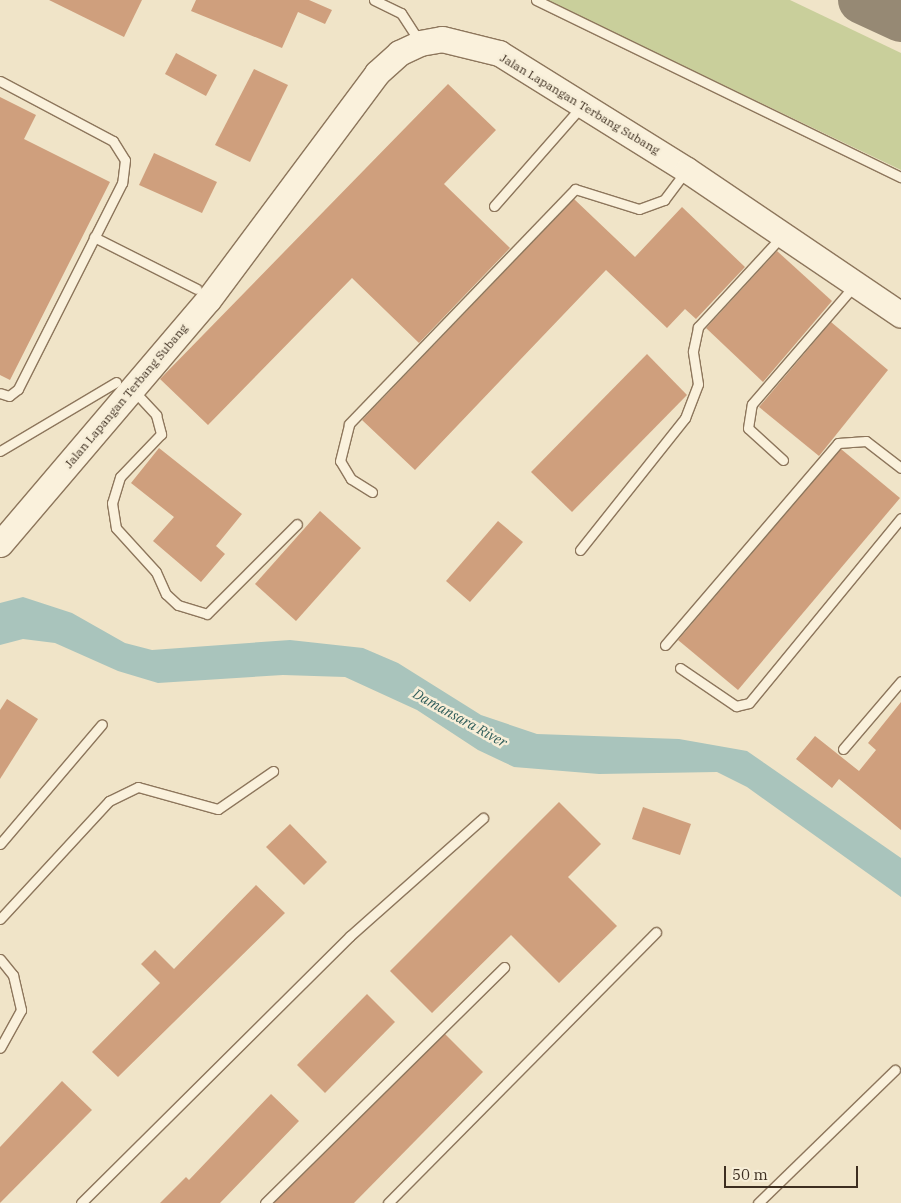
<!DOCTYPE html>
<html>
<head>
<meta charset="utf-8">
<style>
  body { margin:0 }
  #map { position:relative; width:901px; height:1203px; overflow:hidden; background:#f0e4c8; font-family:"IBM Plex Serif",serif }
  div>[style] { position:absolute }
  .green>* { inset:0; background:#c9cf9b }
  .water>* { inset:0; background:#a9c4bc }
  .taxiway>* { height:48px; margin:-24px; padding:0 24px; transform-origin:24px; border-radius:24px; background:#968974 }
  .building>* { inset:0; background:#cf9f7d }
  .roads { filter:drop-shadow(1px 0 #8d765c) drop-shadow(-1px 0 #8d765c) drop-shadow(0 1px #8d765c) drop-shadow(0 -1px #8d765c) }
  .lane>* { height:9px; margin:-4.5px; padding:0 4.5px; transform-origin:4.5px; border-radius:4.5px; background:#faf1dc }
  .secondary>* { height:25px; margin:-12.5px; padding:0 12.5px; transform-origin:12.5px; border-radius:12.5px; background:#faf1dc }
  span { translate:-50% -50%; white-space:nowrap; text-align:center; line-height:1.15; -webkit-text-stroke:5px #f7eed8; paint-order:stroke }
  .street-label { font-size:12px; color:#3d2e20 }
  .water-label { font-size:14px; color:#2f5d5a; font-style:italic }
  .scale { position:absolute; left:724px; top:1166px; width:134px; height:22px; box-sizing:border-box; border:2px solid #3d2e20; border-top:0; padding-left:6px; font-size:15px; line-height:18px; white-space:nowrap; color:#3d2e20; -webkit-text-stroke:4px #f7eed8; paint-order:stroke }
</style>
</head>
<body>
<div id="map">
  <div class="green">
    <i style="clip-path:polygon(546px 0,790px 0,901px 53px,901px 170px)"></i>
  </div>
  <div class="water">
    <i style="clip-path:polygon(23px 597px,72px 613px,125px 643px,152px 650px,290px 640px,363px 648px,398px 663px,481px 715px,537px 734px,679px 739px,747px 751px,901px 858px,901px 897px,747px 787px,717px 772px,599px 774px,514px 767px,478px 750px,417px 710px,345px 677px,283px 675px,158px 683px,118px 671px,55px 643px,23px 639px,0 645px,0 603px)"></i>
  </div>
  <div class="taxiway">
    <i style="left:862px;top:0;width:43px;rotate:24.8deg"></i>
  </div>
  <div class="building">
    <i style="clip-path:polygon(49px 0,142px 0,124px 37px)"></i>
    <i style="clip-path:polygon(196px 0,309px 0,332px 10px,325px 24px,298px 12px,282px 48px,191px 11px)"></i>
    <i style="clip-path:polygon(176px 53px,217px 75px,206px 96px,165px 74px)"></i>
    <i style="clip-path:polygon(254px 69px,288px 85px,250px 162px,215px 145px)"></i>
    <i style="clip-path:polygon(448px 84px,496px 130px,444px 184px,510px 248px,419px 343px,352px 278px,208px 425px,160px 379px)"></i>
    <i style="clip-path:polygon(0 97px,36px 115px,24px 139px,110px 182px,10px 380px,0 375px)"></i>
    <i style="clip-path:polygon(154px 153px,217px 182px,202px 213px,139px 185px)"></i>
    <i style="clip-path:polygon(574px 199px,635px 257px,682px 207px,745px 267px,696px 319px,685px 309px,667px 328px,606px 270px,415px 470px,362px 420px)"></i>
    <i style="clip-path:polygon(777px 251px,832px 301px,763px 382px,706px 328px)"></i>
    <i style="clip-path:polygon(831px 322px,888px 370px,819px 456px,759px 407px)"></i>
    <i style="clip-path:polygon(647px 354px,687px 395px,572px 512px,531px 472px)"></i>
    <i style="clip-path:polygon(159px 448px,242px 514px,216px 546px,225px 554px,201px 582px,153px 541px,174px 517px,131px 483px)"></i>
    <i style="clip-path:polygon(841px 449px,900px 498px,738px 690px,678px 640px)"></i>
    <i style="clip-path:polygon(320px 511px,361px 548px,296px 621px,255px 584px)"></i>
    <i style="clip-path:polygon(498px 521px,523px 542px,470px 602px,446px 581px)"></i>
    <i style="clip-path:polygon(7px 699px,38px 719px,0 779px,0 710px)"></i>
    <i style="clip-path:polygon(901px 702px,901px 830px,839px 779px,832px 788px,796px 759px,815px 736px,859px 771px,876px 750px,868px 743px)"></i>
    <i style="clip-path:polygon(559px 802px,601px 844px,568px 877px,617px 926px,559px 983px,511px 935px,432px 1013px,390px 971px)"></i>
    <i style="clip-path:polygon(643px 807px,691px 824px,680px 855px,632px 839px)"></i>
    <i style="clip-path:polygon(290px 824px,327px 862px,304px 885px,266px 847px)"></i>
    <i style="clip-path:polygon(256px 885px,285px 913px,118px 1077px,92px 1052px,160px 983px,141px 964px,155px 950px,174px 969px)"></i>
    <i style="clip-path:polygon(367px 994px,395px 1022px,325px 1093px,297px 1065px)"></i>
    <i style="clip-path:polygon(445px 1034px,483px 1072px,354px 1203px,274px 1203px)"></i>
    <i style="clip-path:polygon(62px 1081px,92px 1110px,0 1203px,0 1147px)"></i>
    <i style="clip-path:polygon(271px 1094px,299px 1121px,220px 1203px,160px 1203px,186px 1177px,189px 1180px)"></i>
  </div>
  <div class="roads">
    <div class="lane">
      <i style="left:374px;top:0;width:30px;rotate:26deg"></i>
      <i style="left:401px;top:13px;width:35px;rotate:57deg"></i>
      <i style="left:536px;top:0;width:406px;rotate:25.9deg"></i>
      <i style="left:0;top:81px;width:128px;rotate:28deg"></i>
      <i style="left:113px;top:141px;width:22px;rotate:58deg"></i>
      <i style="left:125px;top:160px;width:23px;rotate:97deg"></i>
      <i style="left:122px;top:183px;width:231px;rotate:116.8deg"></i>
      <i style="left:18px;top:389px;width:11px;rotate:142deg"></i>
      <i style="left:9px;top:396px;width:9px;rotate:-162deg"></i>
      <i style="left:494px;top:206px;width:132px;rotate:-48.7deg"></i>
      <i style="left:94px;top:237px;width:115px;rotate:26.8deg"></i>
      <i style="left:134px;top:391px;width:33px;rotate:47deg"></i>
      <i style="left:156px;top:415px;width:20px;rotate:75deg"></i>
      <i style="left:161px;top:434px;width:59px;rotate:133.6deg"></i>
      <i style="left:120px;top:477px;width:27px;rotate:107deg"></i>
      <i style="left:112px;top:503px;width:25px;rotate:81deg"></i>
      <i style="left:116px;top:528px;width:59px;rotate:47.7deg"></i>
      <i style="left:156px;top:572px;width:24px;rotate:66deg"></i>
      <i style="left:166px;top:594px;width:16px;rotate:43deg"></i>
      <i style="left:178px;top:605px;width:30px;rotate:17deg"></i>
      <i style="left:207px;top:614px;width:127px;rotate:-45deg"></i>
      <i style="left:0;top:451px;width:135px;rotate:-30.7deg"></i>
      <i style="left:783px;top:460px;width:47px;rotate:-137.6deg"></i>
      <i style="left:748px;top:428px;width:24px;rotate:-81deg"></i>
      <i style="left:752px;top:404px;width:156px;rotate:-49.2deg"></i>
      <i style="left:372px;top:492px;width:25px;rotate:-148deg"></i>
      <i style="left:351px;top:479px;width:21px;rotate:-121deg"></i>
      <i style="left:340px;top:461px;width:38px;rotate:-76deg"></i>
      <i style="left:349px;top:424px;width:326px;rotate:-46.1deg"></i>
      <i style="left:575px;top:189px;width:67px;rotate:17.4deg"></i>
      <i style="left:639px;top:209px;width:27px;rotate:-20deg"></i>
      <i style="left:664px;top:200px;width:35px;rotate:-53deg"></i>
      <i style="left:580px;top:550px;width:169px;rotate:-51.5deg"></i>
      <i style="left:685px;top:418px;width:36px;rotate:-69deg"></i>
      <i style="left:698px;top:384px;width:33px;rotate:-99deg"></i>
      <i style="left:693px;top:351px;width:25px;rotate:-78deg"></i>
      <i style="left:698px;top:327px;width:122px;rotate:-47.3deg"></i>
      <i style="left:665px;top:645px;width:266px;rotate:-49.4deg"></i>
      <i style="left:838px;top:443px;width:28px;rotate:-4deg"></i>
      <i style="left:866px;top:441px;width:44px;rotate:37.6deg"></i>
      <i style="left:680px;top:668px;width:68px;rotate:34.2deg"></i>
      <i style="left:736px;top:706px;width:13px;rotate:-13deg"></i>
      <i style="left:749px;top:703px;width:239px;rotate:-50.6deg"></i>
      <i style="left:843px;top:749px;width:89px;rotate:-49.5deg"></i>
      <i style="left:0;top:844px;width:157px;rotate:-49.6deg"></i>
      <i style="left:0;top:919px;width:161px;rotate:-47.3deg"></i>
      <i style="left:109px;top:801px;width:32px;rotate:-26deg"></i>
      <i style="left:138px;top:787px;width:83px;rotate:15.4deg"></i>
      <i style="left:218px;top:809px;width:67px;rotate:-34.6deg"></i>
      <i style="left:0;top:959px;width:21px;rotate:51deg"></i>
      <i style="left:13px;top:975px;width:36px;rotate:77deg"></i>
      <i style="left:21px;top:1010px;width:43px;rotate:118.9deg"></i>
      <i style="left:81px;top:1203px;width:379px;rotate:-44.8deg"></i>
      <i style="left:350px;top:936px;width:178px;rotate:-41.6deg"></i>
      <i style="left:265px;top:1203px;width:336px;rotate:-44.6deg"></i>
      <i style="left:388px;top:1203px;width:381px;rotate:-45.3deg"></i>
      <i style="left:758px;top:1203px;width:191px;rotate:-44.2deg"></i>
    </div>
    <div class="secondary">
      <i style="left:0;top:544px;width:321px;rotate:-49.6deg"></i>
      <i style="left:208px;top:300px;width:283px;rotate:-53.3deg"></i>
      <i style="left:377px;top:73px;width:30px;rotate:-42deg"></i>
      <i style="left:399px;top:53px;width:23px;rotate:-25deg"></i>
      <i style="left:420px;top:43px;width:22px;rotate:-10deg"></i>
      <i style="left:442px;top:39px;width:59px;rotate:13.8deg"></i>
      <i style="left:499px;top:53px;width:221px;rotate:31.9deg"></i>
      <i style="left:687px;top:170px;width:258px;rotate:34.1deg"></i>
    </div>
  </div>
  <div class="street-label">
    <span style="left:580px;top:104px;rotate:31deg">Jalan Lapangan Terbang Subang</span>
    <span style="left:126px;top:396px;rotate:-50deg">Jalan Lapangan Terbang Subang</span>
  </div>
  <div class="water-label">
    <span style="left:460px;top:718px;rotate:29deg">Damansara River</span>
  </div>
  <div class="scale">50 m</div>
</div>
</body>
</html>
